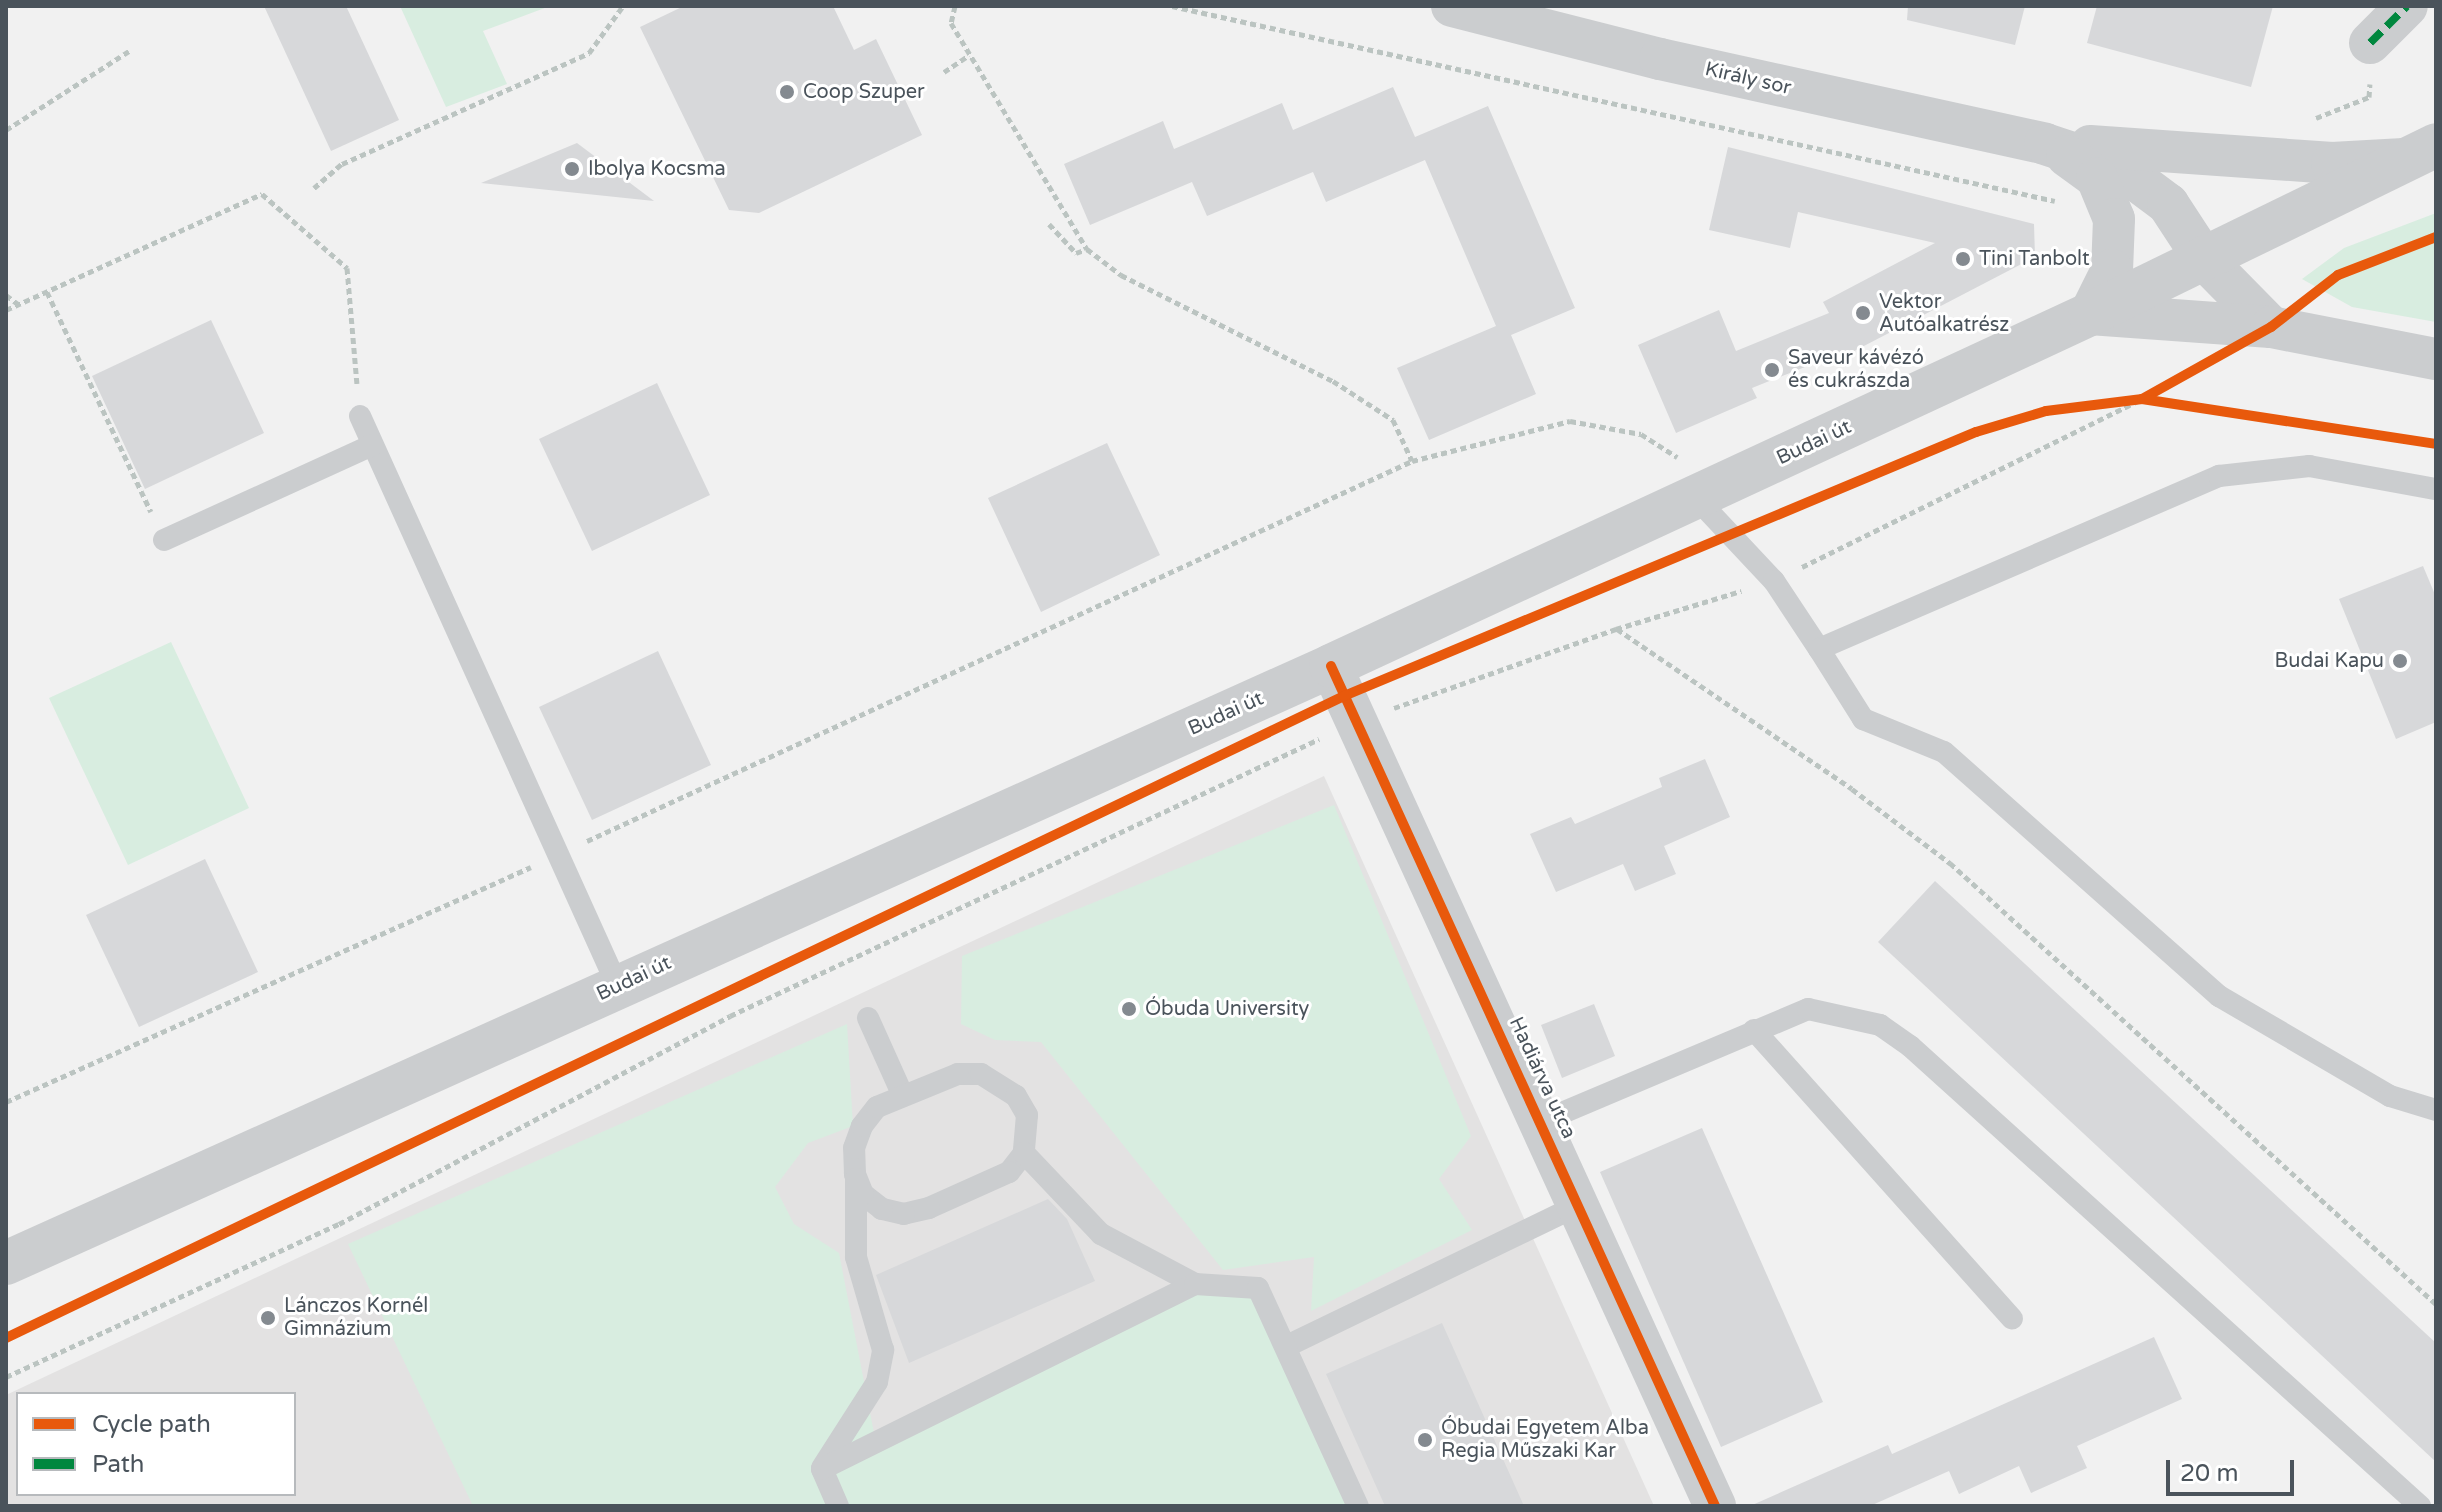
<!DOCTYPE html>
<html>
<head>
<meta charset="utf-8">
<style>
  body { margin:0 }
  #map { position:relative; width:2442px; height:1512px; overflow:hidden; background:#f1f1f1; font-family:"Varela Round",sans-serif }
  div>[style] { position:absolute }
  .education>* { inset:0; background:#e3e2e2 }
  .green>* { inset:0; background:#d8ede0 }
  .building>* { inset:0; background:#d7d8da }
  .path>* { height:5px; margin-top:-2.5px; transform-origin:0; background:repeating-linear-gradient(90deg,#bbc4c1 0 6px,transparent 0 10px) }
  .service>* { height:22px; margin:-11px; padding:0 11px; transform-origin:11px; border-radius:11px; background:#cbcdcf }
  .minor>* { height:42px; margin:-21px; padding:0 21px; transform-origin:21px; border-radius:21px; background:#cbcdcf }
  .secondary>* { height:44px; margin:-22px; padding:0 22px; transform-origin:22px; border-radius:22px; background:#cbcdcf }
  .quiet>* { height:8px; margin-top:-4px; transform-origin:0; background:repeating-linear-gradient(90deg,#00873e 0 16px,transparent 0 24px) }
  .cycleway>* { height:10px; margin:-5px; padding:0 5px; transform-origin:5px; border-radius:5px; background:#e8590c }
  .dots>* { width:22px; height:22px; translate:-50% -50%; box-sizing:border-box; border:4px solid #fff; border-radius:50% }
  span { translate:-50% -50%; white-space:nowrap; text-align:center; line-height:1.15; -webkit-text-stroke:6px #fff; paint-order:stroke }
  .street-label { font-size:20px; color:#4a535b }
  .poi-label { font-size:20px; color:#4a535b }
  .left { translate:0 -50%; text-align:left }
  .right { translate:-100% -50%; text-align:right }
  .frame { position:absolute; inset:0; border:8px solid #4a535b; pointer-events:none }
  .legend { position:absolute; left:16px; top:1392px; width:280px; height:104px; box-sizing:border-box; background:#fff; border:2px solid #b7babd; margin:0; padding:10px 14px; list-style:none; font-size:24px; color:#4a535b }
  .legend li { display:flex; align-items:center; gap:16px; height:40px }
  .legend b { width:40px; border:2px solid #b7babd }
  .scale { position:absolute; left:2166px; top:1460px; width:128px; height:36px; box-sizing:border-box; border:4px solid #4a535b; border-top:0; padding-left:10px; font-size:24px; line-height:28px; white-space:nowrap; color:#4a535b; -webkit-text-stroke:6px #fff; paint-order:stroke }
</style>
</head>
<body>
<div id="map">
  <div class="education">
    <i style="clip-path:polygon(evenodd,1324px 776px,1654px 1506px,6px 1506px,6px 1395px,1324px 776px,18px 1394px,294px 1394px,294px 1494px,18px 1494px,18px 1394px)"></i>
  </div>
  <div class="green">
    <i style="clip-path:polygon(400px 6px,550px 6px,483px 31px,507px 84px,446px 107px)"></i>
    <i style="clip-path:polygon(2436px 213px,2436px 322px,2352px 307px,2302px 279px,2344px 248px)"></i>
    <i style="clip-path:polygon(171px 642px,249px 808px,128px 865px,49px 698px)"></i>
    <i style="clip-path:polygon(1334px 805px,1471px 1136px,1439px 1179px,1472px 1230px,1311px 1311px,1314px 1257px,1223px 1270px,1041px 1042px,995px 1040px,961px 1024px,962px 956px)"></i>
    <i style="clip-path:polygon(847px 1024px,853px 1126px,808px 1143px,775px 1187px,794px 1224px,839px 1253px,874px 1433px,1195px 1284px,1258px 1288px,1358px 1506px,473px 1506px,348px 1244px)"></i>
  </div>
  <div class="building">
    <i style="clip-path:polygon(264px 6px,346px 6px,399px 120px,331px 151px)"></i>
    <i style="clip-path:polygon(684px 6px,833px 6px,854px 50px,876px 39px,922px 135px,759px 213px,729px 210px,640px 27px)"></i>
    <i style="clip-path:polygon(1908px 6px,2025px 6px,2015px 45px,1907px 20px)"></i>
    <i style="clip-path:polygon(2097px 6px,2273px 6px,2251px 87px,2087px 43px)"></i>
    <i style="clip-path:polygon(1393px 87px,1415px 137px,1488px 106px,1575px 308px,1511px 335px,1536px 394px,1429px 440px,1397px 368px,1496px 326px,1425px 160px,1326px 202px,1313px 172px,1207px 216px,1192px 182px,1090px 225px,1064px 164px,1163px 121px,1174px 149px,1282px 103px,1293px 130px)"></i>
    <i style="clip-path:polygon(577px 143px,654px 201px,481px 183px)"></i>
    <i style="clip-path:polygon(1728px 147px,2034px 224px,2035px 257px,1837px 360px,1835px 355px,1752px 388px,1757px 398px,1676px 433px,1638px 345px,1719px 310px,1736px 351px,1829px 313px,1823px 302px,1935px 243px,1798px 212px,1790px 248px,1709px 230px)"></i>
    <i style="clip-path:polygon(211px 320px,264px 433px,145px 489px,92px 376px)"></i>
    <i style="clip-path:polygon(657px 383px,710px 495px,592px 551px,539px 439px)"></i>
    <i style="clip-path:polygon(1107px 443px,1160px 555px,1041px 612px,988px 498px)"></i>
    <i style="clip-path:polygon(2423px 566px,2436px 597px,2436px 722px,2396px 739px,2339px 599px)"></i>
    <i style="clip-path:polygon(658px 651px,711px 765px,592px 820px,539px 707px)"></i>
    <i style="clip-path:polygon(1705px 759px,1730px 817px,1664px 846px,1676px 874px,1635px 891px,1623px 864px,1556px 892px,1530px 834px,1571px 817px,1575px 824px,1662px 787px,1659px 778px)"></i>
    <i style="clip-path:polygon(205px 859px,258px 972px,139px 1027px,86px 915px)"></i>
    <i style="clip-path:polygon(1935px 881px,2436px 1343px,2436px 1462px,1878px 942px)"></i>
    <i style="clip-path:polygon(1594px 1004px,1615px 1056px,1562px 1078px,1541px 1025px)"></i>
    <i style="clip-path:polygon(1702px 1128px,1823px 1402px,1721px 1447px,1600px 1172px)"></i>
    <i style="clip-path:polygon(1048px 1199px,1067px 1219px,1095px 1281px,909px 1363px,876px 1275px)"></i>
    <i style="clip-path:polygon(1442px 1323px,1524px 1506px,1385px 1506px,1326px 1374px)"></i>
    <i style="clip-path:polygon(2154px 1337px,2182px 1399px,2077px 1446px,2087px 1468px,2031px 1493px,2019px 1466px,1959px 1494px,1949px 1471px,1870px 1506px,1750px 1506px,1888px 1445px,1892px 1454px)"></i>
  </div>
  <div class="path">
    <i style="left:955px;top:6px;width:17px;rotate:103deg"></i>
    <i style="left:951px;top:23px;width:264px;rotate:59deg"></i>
    <i style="left:1087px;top:249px;width:43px;rotate:37.4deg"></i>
    <i style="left:1121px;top:275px;width:237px;rotate:26.6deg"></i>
    <i style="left:1333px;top:381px;width:72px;rotate:33deg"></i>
    <i style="left:1393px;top:420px;width:45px;rotate:65.1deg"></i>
    <i style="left:1172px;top:6px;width:904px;rotate:12.45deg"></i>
    <i style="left:944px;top:72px;width:30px;rotate:-34deg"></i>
    <i style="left:2316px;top:118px;width:57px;rotate:-21.6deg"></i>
    <i style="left:2369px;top:97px;width:13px;rotate:-86deg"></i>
    <i style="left:6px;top:130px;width:146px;rotate:-32.7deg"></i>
    <i style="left:314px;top:188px;width:37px;rotate:-41deg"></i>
    <i style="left:342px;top:164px;width:271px;rotate:-24.2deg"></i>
    <i style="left:589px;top:53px;width:58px;rotate:-54.1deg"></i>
    <i style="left:1049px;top:224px;width:40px;rotate:47deg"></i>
    <i style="left:1076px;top:253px;width:12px;rotate:-20deg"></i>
    <i style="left:47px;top:292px;width:243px;rotate:64.7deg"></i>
    <i style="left:6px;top:295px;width:15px;rotate:37deg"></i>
    <i style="left:6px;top:310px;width:281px;rotate:-24.4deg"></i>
    <i style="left:262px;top:194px;width:113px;rotate:41deg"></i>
    <i style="left:347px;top:268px;width:116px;rotate:85.1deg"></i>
    <i style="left:1802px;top:567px;width:379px;rotate:-26.3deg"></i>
    <i style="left:1617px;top:629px;width:284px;rotate:34.2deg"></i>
    <i style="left:1852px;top:789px;width:123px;rotate:37.1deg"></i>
    <i style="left:1950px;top:863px;width:656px;rotate:42.22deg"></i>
    <i style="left:1394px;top:708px;width:236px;rotate:-19.6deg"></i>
    <i style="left:1616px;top:629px;width:131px;rotate:-16.9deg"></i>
    <i style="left:587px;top:841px;width:908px;rotate:-24.73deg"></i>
    <i style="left:1412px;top:461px;width:163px;rotate:-14.2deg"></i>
    <i style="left:1570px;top:421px;width:72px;rotate:10.4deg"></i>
    <i style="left:1641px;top:434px;width:43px;rotate:32.6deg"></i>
    <i style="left:6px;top:1102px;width:575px;rotate:-24.11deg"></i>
    <i style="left:6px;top:1377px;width:366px;rotate:-24.7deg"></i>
    <i style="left:339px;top:1224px;width:443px;rotate:-28deg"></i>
    <i style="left:730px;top:1016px;width:651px;rotate:-25.19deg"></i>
  </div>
  <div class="service">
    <i style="left:360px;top:416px;width:627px;rotate:65.68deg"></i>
    <i style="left:1696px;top:498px;width:114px;rotate:46.8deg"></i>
    <i style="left:1774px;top:581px;width:82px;rotate:56.5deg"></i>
    <i style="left:1819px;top:649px;width:436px;rotate:-23.4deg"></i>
    <i style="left:2219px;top:476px;width:91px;rotate:-6.3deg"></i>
    <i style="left:2309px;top:466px;width:129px;rotate:10.3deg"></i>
    <i style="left:164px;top:540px;width:229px;rotate:-24.5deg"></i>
    <i style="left:1819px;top:649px;width:83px;rotate:57.8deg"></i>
    <i style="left:1863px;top:719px;width:87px;rotate:22.2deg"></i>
    <i style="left:1944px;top:752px;width:368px;rotate:41.6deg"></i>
    <i style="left:2219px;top:996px;width:198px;rotate:30.3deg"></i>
    <i style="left:2390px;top:1096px;width:48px;rotate:16.9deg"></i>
    <i style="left:868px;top:1018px;width:85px;rotate:65.8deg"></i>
    <i style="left:1754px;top:1030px;width:387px;rotate:48.2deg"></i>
    <i style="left:958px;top:1074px;width:23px"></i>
    <i style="left:981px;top:1074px;width:41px;rotate:32.2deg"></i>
    <i style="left:1016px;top:1096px;width:22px;rotate:60deg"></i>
    <i style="left:1027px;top:1115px;width:38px;rotate:95deg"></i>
    <i style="left:1024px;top:1153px;width:24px;rotate:128deg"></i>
    <i style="left:1009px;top:1172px;width:88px;rotate:155.8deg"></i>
    <i style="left:929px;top:1208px;width:26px;rotate:167deg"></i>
    <i style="left:904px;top:1214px;width:23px;rotate:-167deg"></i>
    <i style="left:882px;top:1209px;width:24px;rotate:-142deg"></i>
    <i style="left:863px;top:1194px;width:22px;rotate:-112deg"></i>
    <i style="left:855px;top:1174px;width:26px;rotate:-92deg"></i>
    <i style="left:854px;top:1148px;width:23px;rotate:-70deg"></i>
    <i style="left:862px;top:1126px;width:24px;rotate:-52deg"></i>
    <i style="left:877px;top:1107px;width:87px;rotate:-22.2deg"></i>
    <i style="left:1543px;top:1121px;width:288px;rotate:-22.9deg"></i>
    <i style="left:1808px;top:1009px;width:74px;rotate:12.5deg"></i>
    <i style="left:1880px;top:1025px;width:37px;rotate:35deg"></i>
    <i style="left:1910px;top:1046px;width:687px;rotate:42.05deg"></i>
    <i style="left:1024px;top:1153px;width:112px;rotate:46.5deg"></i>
    <i style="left:1101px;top:1234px;width:106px;rotate:28deg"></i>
    <i style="left:1287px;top:1346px;width:324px;rotate:-25.8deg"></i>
    <i style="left:822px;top:1468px;width:102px;rotate:-57.4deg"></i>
    <i style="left:877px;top:1382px;width:33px;rotate:-79deg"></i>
    <i style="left:883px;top:1350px;width:97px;rotate:-106.2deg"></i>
    <i style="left:856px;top:1257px;width:78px;rotate:-90deg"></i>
    <i style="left:838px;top:1506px;width:40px;rotate:-113.4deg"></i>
    <i style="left:822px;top:1469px;width:416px;rotate:-26.4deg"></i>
    <i style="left:1195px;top:1284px;width:63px;rotate:3.6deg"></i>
    <i style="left:1258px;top:1288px;width:240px;rotate:65.4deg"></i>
  </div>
  <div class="minor">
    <i style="left:1452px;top:6px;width:215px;rotate:14.3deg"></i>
    <i style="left:1660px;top:59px;width:394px;rotate:12.4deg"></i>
    <i style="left:2045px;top:144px;width:80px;rotate:18.2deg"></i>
    <i style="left:2121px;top:169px;width:59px;rotate:36.7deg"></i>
    <i style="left:2168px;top:204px;width:66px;rotate:56.8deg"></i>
    <i style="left:2204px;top:259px;width:95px;rotate:45.4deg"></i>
    <i style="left:2370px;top:43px;width:52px;rotate:-45deg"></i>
    <i style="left:2090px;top:146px;width:243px;rotate:4deg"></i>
    <i style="left:2332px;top:163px;width:72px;rotate:-3.2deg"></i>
    <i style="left:2067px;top:156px;width:37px;rotate:36deg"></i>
    <i style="left:2097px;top:178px;width:44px;rotate:67.5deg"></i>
    <i style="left:2114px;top:219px;width:51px;rotate:92.2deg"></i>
    <i style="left:2112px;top:270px;width:49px;rotate:116.6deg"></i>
    <i style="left:2090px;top:314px;width:181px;rotate:4.1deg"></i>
    <i style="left:2271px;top:327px;width:168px;rotate:11deg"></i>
    <i style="left:1331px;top:666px;width:924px;rotate:65.43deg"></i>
  </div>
  <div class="secondary">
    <i style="left:6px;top:1263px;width:1453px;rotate:-24.25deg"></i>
    <i style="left:1331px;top:666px;width:837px;rotate:-24.88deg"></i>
    <i style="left:2090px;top:314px;width:385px;rotate:-26deg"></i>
  </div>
  <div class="quiet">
    <i style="left:2370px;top:43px;width:52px;rotate:-45deg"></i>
  </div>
  <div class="cycleway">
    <i style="left:2142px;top:399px;width:148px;rotate:-29.2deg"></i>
    <i style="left:2271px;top:327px;width:85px;rotate:-37.8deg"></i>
    <i style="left:2338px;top:275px;width:105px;rotate:-21.2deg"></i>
    <i style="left:1331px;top:666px;width:924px;rotate:65.43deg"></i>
    <i style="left:6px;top:1338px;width:1484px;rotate:-25.63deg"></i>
    <i style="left:1344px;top:696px;width:685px;rotate:-22.67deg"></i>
    <i style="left:1976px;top:432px;width:73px;rotate:-16.7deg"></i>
    <i style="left:2046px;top:411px;width:97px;rotate:-7.1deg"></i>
    <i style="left:2142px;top:399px;width:297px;rotate:8.7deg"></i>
  </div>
  <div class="dots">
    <i style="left:787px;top:92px;background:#848a90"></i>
    <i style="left:572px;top:169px;background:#848a90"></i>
    <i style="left:1963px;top:259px;background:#848a90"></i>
    <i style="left:1863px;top:313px;background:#848a90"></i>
    <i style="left:1772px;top:370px;background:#848a90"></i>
    <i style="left:2400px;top:661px;background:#848a90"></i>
    <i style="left:1129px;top:1009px;background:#848a90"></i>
    <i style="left:268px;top:1318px;background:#848a90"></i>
    <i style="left:1425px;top:1440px;background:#848a90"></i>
  </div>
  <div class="street-label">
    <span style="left:1748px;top:79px;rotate:13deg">Király sor</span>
    <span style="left:1814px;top:443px;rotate:-25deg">Budai út</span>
    <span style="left:1226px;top:714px;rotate:-24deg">Budai út</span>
    <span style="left:634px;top:979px;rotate:-25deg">Budai út</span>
    <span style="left:1542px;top:1078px;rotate:65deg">Hadiárva utca</span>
  </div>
  <div class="poi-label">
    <span class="left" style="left:803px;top:92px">Coop Szuper</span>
    <span class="left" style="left:588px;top:169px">Ibolya Kocsma</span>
    <span class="left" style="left:1979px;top:259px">Tini Tanbolt</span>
    <span class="left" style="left:1879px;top:314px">Vektor<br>Autóalkatrész</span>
    <span class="left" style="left:1788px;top:370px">Saveur kávézó<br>és cukrászda</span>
    <span class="right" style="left:2384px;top:661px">Budai Kapu</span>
    <span class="left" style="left:1145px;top:1009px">Óbuda University</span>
    <span class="left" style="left:284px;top:1318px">Lánczos Kornél<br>Gimnázium</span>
    <span class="left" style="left:1441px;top:1440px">Óbudai Egyetem Alba<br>Regia Műszaki Kar</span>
  </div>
  <div class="frame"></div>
  <ul class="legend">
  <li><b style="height:10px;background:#e8590c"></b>Cycle path</li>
  <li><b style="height:10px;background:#00873e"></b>Path</li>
  </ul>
  <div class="scale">20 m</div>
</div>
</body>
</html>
